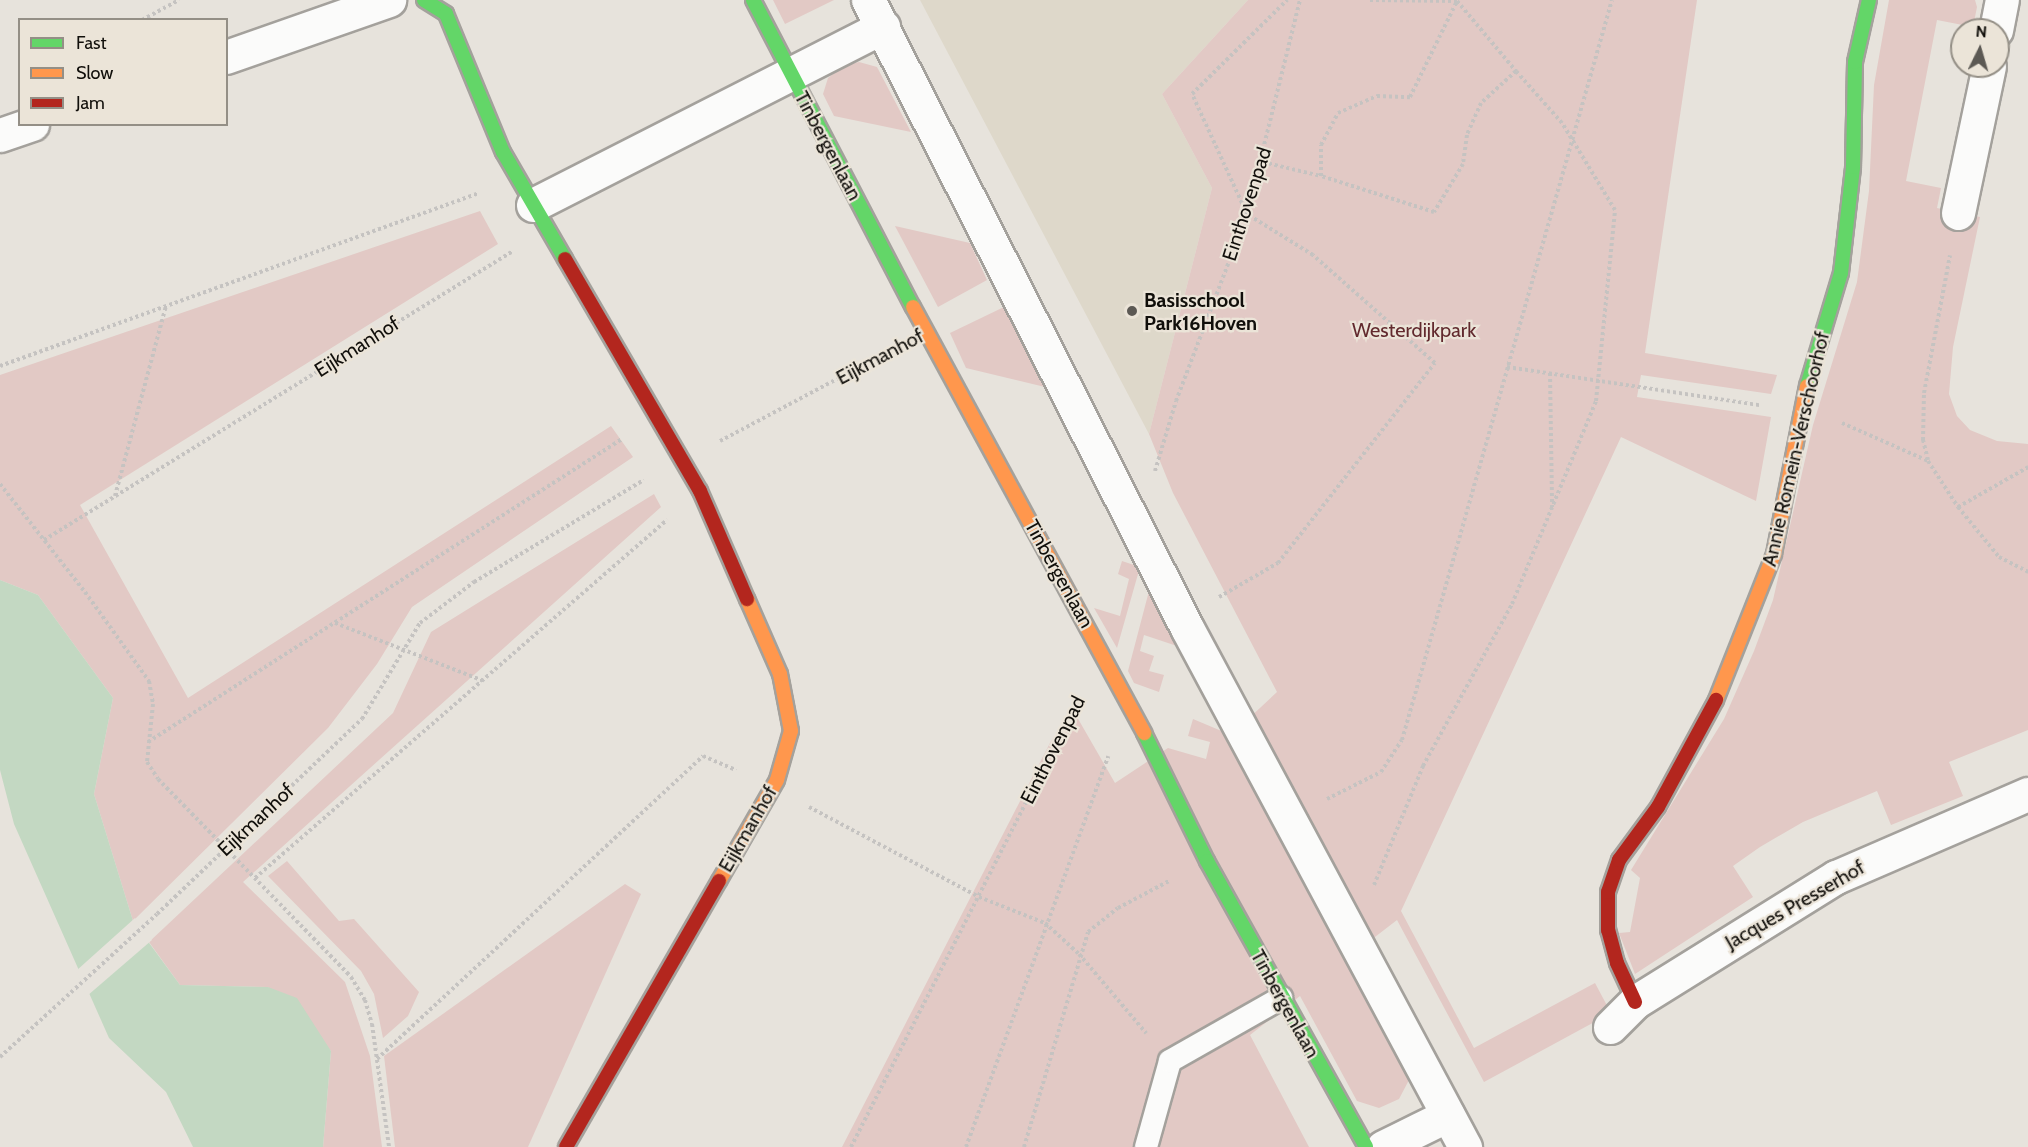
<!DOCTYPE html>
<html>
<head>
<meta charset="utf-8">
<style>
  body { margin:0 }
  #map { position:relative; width:2028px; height:1147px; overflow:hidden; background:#e7e3dc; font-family:Cabin,sans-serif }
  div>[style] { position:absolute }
  .built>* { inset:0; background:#ded8ca }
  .green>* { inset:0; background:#e2c9c5 }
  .water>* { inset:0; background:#c3d8c2 }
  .pier>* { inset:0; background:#e7e3dc }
  .path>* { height:4px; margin-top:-2px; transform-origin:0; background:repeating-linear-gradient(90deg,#c5c3c1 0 3px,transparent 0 6px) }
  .roads { filter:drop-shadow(2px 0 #a4a19c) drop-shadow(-2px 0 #a4a19c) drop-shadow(0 2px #a4a19c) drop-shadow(0 -2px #a4a19c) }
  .lane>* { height:22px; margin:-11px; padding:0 11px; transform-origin:11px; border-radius:11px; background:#fbfbfa }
  .street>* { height:33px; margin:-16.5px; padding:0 16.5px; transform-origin:16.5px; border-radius:16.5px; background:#fbfbfa }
  .fast>* { height:14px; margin:-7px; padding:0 7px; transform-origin:7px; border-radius:7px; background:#63d668 }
  .slow>* { height:14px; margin:-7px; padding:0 7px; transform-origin:7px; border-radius:7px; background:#ff974d }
  .jam>* { height:14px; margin:-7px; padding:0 7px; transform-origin:7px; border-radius:7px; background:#b3261e }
  .dots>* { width:16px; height:16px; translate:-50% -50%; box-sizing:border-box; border:3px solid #ebe4d8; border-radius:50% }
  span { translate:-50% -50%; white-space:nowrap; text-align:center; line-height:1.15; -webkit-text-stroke:4.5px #ebe4d8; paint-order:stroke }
  .street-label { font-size:20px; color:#110f0b }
  .poi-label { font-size:20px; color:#110f0b; font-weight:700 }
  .left { translate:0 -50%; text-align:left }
  .park-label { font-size:20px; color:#622a2e }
  .legend { position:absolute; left:18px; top:18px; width:210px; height:108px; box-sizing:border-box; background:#ebe4d8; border:2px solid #948f86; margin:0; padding:8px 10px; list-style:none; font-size:18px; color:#110f0b }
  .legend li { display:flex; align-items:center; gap:12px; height:30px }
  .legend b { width:30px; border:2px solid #948f86 }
  .north { position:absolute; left:1950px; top:18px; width:60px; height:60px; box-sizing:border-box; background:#ebe4d8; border:2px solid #948f86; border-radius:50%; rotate:5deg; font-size:16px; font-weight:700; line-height:24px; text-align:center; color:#110f0b }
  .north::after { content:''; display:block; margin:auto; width:21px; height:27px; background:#5c5954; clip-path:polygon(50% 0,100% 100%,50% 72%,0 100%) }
</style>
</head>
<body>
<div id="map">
  <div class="built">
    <i style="clip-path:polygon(920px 0,1248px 0,1162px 94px,1212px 188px,1149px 434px)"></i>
  </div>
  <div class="green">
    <i style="clip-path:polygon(773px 0,834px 0,785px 24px)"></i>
    <i style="clip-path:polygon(1248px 0,1697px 0,1645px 353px,1777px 375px,1771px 394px,1641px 375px,1637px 397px,1771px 417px,1756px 501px,1621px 437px,1401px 911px,1474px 1048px,1595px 983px,1611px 1013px,1484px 1082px,1397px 920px,1349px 957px,1408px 1067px,1409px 1080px,1399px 1099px,1379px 1108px,1357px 1101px,1300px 996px,1250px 1035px,1309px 1147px,842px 1147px,1051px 741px,1077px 717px,1115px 783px,1168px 748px,1206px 759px,1210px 742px,1188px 736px,1193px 719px,1231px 735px,1277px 692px,1173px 493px,1149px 434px,1212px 188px,1162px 94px)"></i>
    <i style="clip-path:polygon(1889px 0,1975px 0,1977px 7px,1973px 27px,1937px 20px,1906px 181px,1941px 188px,1937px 208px,1980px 217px,1953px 347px,1949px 394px,1957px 416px,1970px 430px,1997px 441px,2028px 444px,2028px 730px,1949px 762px,1963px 796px,1891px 825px,1877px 791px,1803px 822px,1760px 847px,1733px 866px,1753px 897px,1635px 974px,1619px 933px,1630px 932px,1640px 878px,1631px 870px,1724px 719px,1754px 651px,1773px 600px,1813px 425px,1857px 282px,1869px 191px,1874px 85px)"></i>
    <i style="clip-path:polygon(859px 62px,877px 67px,911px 132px,834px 116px,823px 94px,828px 78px,843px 66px)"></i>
    <i style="clip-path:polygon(480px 211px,498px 244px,80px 505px,188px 698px,611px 426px,633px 457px,412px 607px,377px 664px,328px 728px,133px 921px,94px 794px,113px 698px,38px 595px,0 580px,0 375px)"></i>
    <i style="clip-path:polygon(895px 226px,970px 243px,987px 280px,938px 307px)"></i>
    <i style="clip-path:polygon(1006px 306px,1045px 387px,966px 368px,950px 333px)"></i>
    <i style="clip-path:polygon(654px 494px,661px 507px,243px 882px,345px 982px,370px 1056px,382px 1147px,323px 1147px,331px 1051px,268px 987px,180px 985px,149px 942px,393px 713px,431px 632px)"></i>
    <i style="clip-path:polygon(1122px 561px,1140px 567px,1117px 648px,1094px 608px,1120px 616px,1129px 579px,1118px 574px)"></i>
    <i style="clip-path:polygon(1154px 590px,1183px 648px,1144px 635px,1140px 651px,1154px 656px,1149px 671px,1164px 675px,1159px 692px,1134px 683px,1128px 671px,1149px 591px)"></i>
    <i style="clip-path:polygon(287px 861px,339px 921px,354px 919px,419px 992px,408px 1016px,383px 1038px,374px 994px,361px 971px,268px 876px)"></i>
    <i style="clip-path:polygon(625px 884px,641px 894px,528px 1147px,395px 1147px,384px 1056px)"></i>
  </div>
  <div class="water">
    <i style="clip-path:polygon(0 580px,38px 595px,113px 698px,94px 794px,133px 921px,180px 985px,268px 987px,297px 998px,331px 1051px,323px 1147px,193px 1147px,166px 1092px,109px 1038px,14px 824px,0 770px)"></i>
  </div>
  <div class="pier">
    <i style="clip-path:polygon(135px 918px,152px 940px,87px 996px,76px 971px)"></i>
  </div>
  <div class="path">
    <i style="left:1370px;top:0;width:87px;rotate:0.7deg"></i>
    <i style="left:142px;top:20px;width:42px;rotate:-28.4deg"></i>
    <i style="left:1263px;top:162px;width:60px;rotate:13.6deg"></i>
    <i style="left:1321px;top:176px;width:31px;rotate:-90deg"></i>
    <i style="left:1321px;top:145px;width:36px;rotate:-62deg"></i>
    <i style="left:1338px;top:113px;width:43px;rotate:-23.6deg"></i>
    <i style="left:1377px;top:96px;width:33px;rotate:2deg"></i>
    <i style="left:1410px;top:97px;width:107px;rotate:-63.9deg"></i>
    <i style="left:1457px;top:1px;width:92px;rotate:49.9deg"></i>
    <i style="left:1516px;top:71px;width:47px;rotate:137.6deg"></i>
    <i style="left:1481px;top:103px;width:35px;rotate:114deg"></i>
    <i style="left:1467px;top:135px;width:29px;rotate:98deg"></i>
    <i style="left:1463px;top:164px;width:56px;rotate:121.1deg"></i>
    <i style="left:1434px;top:212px;width:119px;rotate:-162.3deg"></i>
    <i style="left:0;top:366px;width:509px;rotate:-19.86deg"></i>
    <i style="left:1507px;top:367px;width:255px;rotate:8.6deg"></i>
    <i style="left:1550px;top:373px;width:134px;rotate:89.1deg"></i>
    <i style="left:1842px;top:423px;width:94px;rotate:23.8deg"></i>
    <i style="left:1928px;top:461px;width:55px;rotate:56.9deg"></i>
    <i style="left:1958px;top:507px;width:65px;rotate:50.6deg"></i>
    <i style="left:1999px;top:557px;width:33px;rotate:27deg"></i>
    <i style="left:720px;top:441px;width:190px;rotate:-27.9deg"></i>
    <i style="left:1928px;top:460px;width:21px;rotate:-104deg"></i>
    <i style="left:1923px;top:440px;width:47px;rotate:-88.8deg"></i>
    <i style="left:1924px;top:393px;width:140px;rotate:-79.3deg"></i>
    <i style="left:1155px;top:471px;width:73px;rotate:-73.3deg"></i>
    <i style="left:1176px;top:401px;width:200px;rotate:-69.2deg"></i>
    <i style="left:1247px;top:214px;width:220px;rotate:-76.1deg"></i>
    <i style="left:0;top:484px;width:137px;rotate:51.8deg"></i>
    <i style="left:85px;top:592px;width:110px;rotate:54.3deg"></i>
    <i style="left:149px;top:681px;width:23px;rotate:80deg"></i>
    <i style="left:153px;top:704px;width:58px;rotate:95.9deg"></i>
    <i style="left:147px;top:762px;width:20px;rotate:57deg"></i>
    <i style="left:158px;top:779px;width:277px;rotate:45.7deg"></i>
    <i style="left:351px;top:977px;width:27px;rotate:59deg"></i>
    <i style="left:365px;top:1000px;width:25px;rotate:74deg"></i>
    <i style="left:372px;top:1024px;width:124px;rotate:82.1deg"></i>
    <i style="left:115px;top:496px;width:197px;rotate:-75deg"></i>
    <i style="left:1958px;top:507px;width:81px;rotate:-29.7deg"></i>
    <i style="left:44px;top:540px;width:551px;rotate:-31.64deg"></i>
    <i style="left:1219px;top:597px;width:68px;rotate:-30deg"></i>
    <i style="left:1278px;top:563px;width:254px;rotate:-51.9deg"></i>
    <i style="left:1435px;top:363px;width:163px;rotate:-138.5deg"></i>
    <i style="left:1313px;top:255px;width:78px;rotate:-148.2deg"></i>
    <i style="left:1247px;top:214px;width:132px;rotate:-114.6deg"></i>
    <i style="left:1192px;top:94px;width:134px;rotate:-44.7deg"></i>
    <i style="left:335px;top:623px;width:160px;rotate:21.3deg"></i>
    <i style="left:148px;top:742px;width:563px;rotate:-32.59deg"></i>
    <i style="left:1327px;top:799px;width:60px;rotate:-26.6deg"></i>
    <i style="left:1381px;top:772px;width:38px;rotate:-57deg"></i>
    <i style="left:1402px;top:740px;width:769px;rotate:-74.16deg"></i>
    <i style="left:809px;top:807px;width:192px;rotate:27.9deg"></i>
    <i style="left:979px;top:897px;width:71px;rotate:21.5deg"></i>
    <i style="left:1045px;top:923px;width:46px;rotate:42.4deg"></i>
    <i style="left:1079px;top:954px;width:104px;rotate:49.7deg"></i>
    <i style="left:255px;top:878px;width:546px;rotate:-40.99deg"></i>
    <i style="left:1374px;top:885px;width:129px;rotate:-67.6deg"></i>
    <i style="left:1423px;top:766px;width:185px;rotate:-61.2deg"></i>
    <i style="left:1512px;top:604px;width:220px;rotate:-67.5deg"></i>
    <i style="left:1596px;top:401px;width:192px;rotate:-84.3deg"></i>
    <i style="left:1615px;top:210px;width:102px;rotate:-121.3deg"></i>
    <i style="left:1562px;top:123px;width:69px;rotate:-131.5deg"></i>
    <i style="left:0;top:1057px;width:212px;rotate:-42.3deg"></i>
    <i style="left:157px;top:914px;width:283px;rotate:-43.6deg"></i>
    <i style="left:362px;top:719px;width:112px;rotate:-58.9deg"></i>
    <i style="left:420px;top:623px;width:68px;rotate:-37.2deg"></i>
    <i style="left:474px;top:582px;width:198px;rotate:-31deg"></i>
    <i style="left:377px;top:1059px;width:445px;rotate:-42.9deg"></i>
    <i style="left:703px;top:756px;width:36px;rotate:23deg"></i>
    <i style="left:851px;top:1147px;width:504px;rotate:-63.08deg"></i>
    <i style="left:966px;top:1147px;width:416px;rotate:-70deg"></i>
    <i style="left:1024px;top:1147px;width:224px;rotate:-73.4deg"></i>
    <i style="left:1088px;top:932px;width:38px;rotate:-39deg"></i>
    <i style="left:1118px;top:908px;width:58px;rotate:-27.9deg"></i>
  </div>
  <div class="roads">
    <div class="lane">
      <i style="left:1146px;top:1147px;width:89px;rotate:-74.4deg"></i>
      <i style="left:1170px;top:1061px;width:128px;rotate:-29.6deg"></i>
    </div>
    <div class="street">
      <i style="left:868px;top:0;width:704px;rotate:63.07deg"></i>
      <i style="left:1187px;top:628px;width:589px;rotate:61.82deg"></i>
      <i style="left:1996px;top:30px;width:31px;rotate:-79deg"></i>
      <i style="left:226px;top:57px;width:173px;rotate:-19.3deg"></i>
      <i style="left:0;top:135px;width:34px;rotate:-19deg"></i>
      <i style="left:533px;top:205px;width:393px;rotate:-27deg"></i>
      <i style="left:1958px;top:213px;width:150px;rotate:-78.1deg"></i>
      <i style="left:1610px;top:1027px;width:35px;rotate:-45deg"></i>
      <i style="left:1635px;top:1002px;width:237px;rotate:-31.9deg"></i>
      <i style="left:1836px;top:877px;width:209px;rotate:-23.4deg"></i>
      <i style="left:1383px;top:1147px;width:72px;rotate:-26.2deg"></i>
    </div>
    <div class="fast">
      <i style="left:424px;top:0;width:26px;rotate:32deg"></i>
      <i style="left:446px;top:14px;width:149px;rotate:67.6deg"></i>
      <i style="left:503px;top:152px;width:124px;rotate:59.9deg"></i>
      <i style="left:753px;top:0;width:346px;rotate:62.5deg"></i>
      <i style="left:1807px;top:386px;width:118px;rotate:-73.3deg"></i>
      <i style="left:1841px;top:273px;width:107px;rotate:-83.5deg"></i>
      <i style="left:1853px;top:167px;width:105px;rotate:-88.9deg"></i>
      <i style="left:1855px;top:62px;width:64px;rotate:-77.3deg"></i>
      <i style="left:1144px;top:733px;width:143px;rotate:63.8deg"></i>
      <i style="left:1207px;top:861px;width:327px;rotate:60.9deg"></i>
    </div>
    <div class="slow">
      <i style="left:913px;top:307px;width:485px;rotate:61.5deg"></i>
      <i style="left:1716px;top:700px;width:157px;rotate:-68.3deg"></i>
      <i style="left:1774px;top:554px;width:171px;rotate:-78.9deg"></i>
      <i style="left:719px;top:881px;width:116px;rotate:-60.1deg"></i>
      <i style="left:777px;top:780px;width:51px;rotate:-74.1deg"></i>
      <i style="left:791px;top:731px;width:58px;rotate:-100.9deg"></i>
      <i style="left:780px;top:674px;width:82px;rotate:-113.7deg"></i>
    </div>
    <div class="jam">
      <i style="left:565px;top:259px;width:268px;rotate:59.8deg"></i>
      <i style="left:700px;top:491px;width:118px;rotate:66.5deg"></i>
      <i style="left:1635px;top:1002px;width:43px;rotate:-114.8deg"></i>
      <i style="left:1617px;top:963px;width:34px;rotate:-105deg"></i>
      <i style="left:1608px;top:930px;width:38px;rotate:-90deg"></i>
      <i style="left:1608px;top:892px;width:34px;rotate:-71deg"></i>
      <i style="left:1619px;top:860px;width:66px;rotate:-53.7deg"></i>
      <i style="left:1658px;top:807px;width:122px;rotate:-61.5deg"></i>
      <i style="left:566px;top:1147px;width:307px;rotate:-60.1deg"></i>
    </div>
  </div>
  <div class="dots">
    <i style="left:1132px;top:311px;background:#5c5954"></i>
  </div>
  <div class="street-label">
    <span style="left:828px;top:146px;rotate:62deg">Tinbergenlaan</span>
    <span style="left:1247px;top:204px;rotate:-72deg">Einthovenpad</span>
    <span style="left:357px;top:347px;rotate:-32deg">Eijkmanhof</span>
    <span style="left:880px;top:357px;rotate:-28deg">Eijkmanhof</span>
    <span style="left:1796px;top:449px;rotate:-77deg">Annie Romein-Verschoorhof</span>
    <span style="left:1059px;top:574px;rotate:61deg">Tinbergenlaan</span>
    <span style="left:1053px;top:750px;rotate:-63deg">Einthovenpad</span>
    <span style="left:256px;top:820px;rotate:-43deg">Eijkmanhof</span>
    <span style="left:748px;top:829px;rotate:-60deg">Eijkmanhof</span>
    <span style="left:1795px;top:905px;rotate:-30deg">Jacques Presserhof</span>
    <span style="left:1285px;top:1004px;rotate:61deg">Tinbergenlaan</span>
  </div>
  <div class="poi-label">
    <span class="left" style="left:1144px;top:312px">Basisschool<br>Park16Hoven</span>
  </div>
  <div class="park-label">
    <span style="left:1414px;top:330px">Westerdijkpark</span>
  </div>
  <ul class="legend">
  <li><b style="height:8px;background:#63d668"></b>Fast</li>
  <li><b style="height:8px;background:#ff974d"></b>Slow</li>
  <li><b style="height:8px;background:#b3261e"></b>Jam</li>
  </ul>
  <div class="north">N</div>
</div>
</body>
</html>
